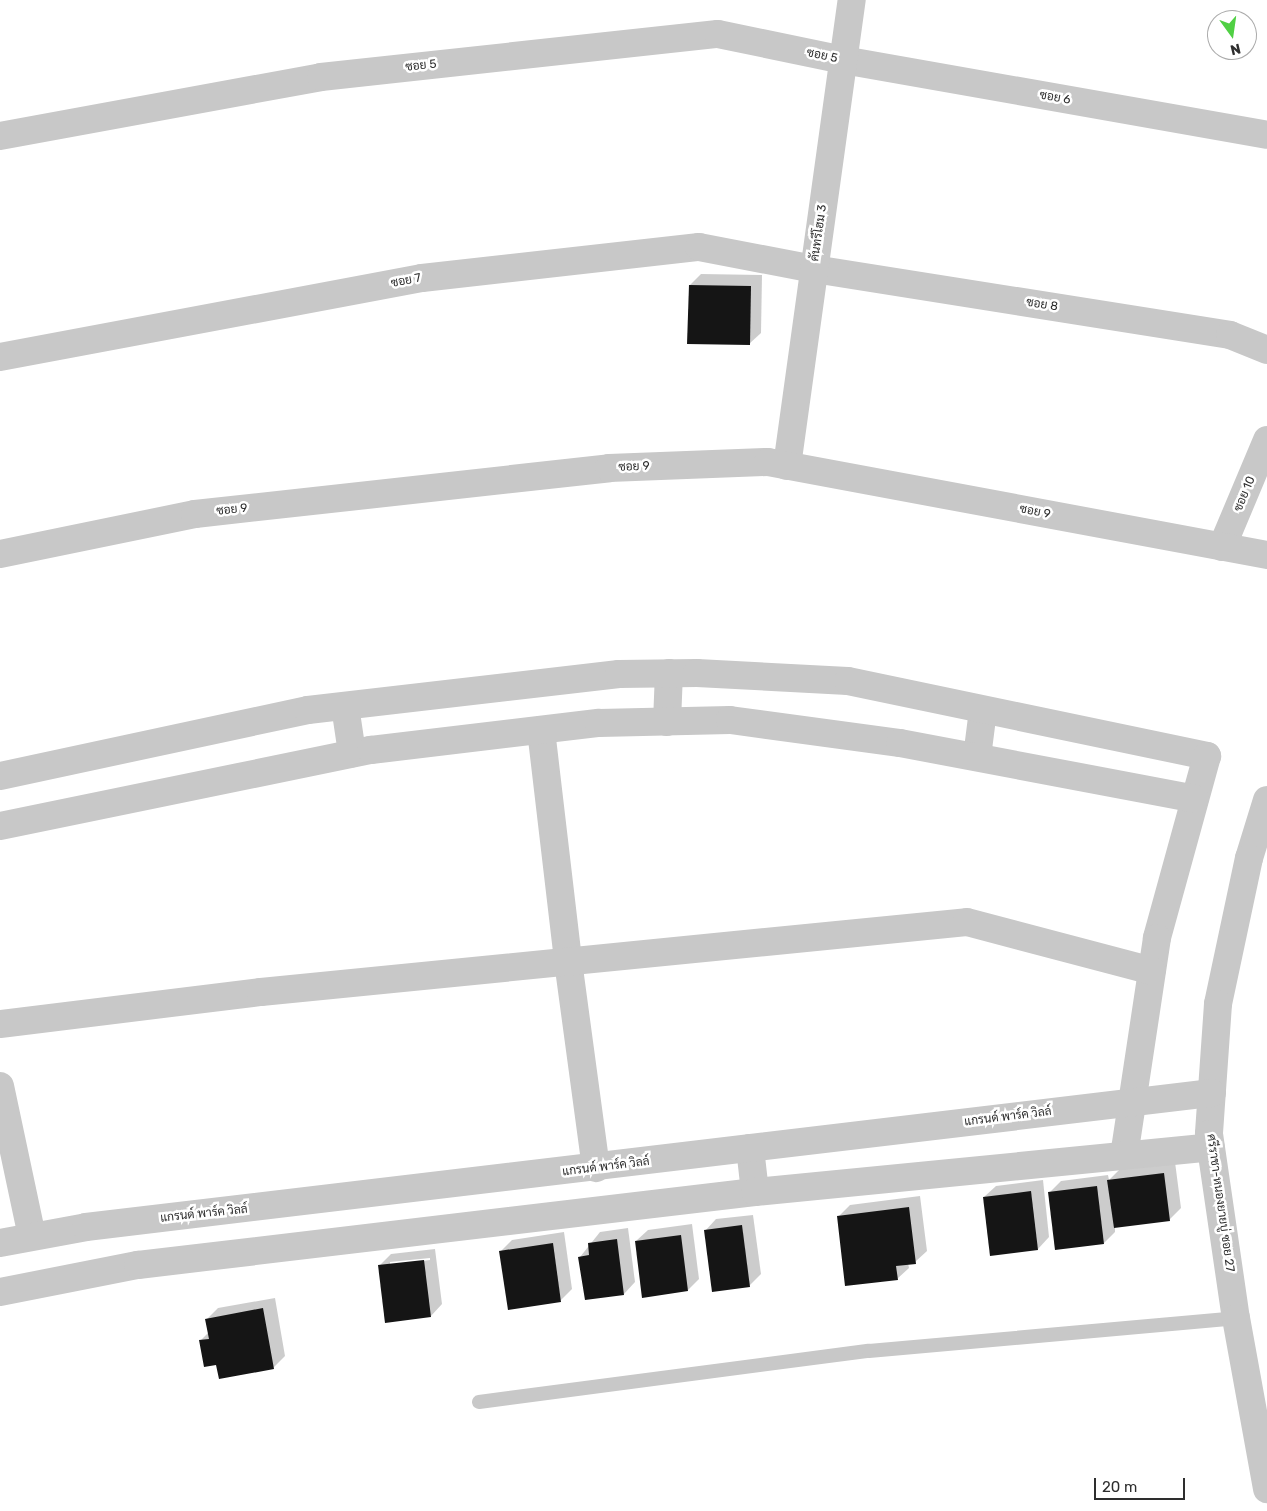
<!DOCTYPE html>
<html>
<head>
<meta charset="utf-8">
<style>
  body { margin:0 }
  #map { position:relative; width:1267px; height:1511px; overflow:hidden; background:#fff; font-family:Rubik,Sarabun,sans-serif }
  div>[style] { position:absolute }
  .shadow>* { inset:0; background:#0003 }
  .building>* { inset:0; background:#151515 }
  .service>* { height:14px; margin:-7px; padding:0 7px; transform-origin:7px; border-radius:7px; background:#c8c8c8 }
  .minor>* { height:28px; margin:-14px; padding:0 14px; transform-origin:14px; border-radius:14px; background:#c8c8c8 }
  span { translate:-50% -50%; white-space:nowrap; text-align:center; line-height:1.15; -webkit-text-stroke:5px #fff; paint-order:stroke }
  .street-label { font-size:12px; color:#2e2e2e }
  .north { position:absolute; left:1207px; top:10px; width:50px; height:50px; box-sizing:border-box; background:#fff; border:1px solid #ababab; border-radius:50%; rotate:166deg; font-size:14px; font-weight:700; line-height:20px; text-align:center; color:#2e2e2e }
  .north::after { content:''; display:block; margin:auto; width:18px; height:22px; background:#50d044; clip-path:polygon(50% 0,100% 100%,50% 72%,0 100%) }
  .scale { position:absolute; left:1094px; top:1478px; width:91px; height:22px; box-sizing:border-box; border:2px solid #2e2e2e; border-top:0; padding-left:6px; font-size:15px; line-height:18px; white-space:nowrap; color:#2e2e2e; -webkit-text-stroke:4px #fff; paint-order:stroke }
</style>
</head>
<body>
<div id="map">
  <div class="shadow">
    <i style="clip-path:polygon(701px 274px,762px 275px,761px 333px,749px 344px,690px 285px)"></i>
    <i style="clip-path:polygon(1175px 1162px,1181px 1208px,1169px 1220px,1115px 1227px,1115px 1232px,1104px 1243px,1050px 1192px,1061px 1181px,1108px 1175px,1109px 1180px,1120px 1169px)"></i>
    <i style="clip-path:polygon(1043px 1180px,1049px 1237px,1038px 1249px,991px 1254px,984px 1197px,996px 1186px)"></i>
    <i style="clip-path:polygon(920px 1196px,927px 1251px,915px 1262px,908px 1263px,909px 1268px,897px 1279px,839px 1216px,850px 1205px)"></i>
    <i style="clip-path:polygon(753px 1215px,761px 1274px,749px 1286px,705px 1231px,716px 1219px)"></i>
    <i style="clip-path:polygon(692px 1224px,699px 1279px,688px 1290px,636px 1241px,648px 1230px)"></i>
    <i style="clip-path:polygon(628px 1228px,635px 1282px,624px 1294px,586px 1299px,580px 1257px,600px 1232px)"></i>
    <i style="clip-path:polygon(564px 1232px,572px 1289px,561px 1300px,509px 1308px,501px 1251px,512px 1240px)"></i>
    <i style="clip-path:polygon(evenodd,435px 1249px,442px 1304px,431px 1316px,379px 1266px,391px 1254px,435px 1249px,430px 1258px,430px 1260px,390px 1265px,390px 1262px,430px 1258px)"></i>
    <i style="clip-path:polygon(275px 1298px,285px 1356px,273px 1368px,217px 1364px,200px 1341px,209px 1332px,207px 1319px,218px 1308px)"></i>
  </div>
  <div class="building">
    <i style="clip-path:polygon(689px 285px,751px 286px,750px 345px,687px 344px)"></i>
    <i style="clip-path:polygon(1164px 1173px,1170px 1221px,1114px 1228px,1107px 1180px)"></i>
    <i style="clip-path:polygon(1097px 1186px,1104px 1244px,1055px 1250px,1048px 1192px)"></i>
    <i style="clip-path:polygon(1031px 1191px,1038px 1250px,990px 1256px,983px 1197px)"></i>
    <i style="clip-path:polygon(909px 1207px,916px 1264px,896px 1266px,898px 1280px,845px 1286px,837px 1216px)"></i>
    <i style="clip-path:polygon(742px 1225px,750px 1287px,712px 1292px,704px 1230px)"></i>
    <i style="clip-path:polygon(681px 1235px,688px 1291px,642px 1298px,635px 1241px)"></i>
    <i style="clip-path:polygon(617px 1239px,624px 1295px,585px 1300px,578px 1257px,589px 1255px,588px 1243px)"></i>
    <i style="clip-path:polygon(553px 1243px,561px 1302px,508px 1310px,499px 1251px)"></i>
    <i style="clip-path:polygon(424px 1260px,431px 1317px,385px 1323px,378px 1265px)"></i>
    <i style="clip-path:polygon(263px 1308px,274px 1369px,219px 1379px,216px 1365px,204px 1367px,199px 1340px,209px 1339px,205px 1319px)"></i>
  </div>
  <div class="service">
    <i style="left:479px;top:1402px;width:393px;rotate:-7.5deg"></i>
    <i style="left:869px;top:1351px;width:368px;rotate:-5.1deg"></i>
  </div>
  <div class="minor">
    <i style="left:0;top:136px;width:326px;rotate:-10.4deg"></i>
    <i style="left:321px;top:77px;width:399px;rotate:-6.2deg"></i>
    <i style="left:718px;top:34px;width:128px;rotate:11.7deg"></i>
    <i style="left:843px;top:60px;width:431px;rotate:10deg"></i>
    <i style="left:0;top:357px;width:429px;rotate:-10.6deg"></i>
    <i style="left:422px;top:278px;width:279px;rotate:-6.4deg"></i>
    <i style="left:699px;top:247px;width:117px;rotate:10.8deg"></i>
    <i style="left:814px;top:269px;width:421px;rotate:9deg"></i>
    <i style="left:1230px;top:335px;width:40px;rotate:22deg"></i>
    <i style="left:787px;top:466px;width:471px;rotate:-82.1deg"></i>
    <i style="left:1222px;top:547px;width:116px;rotate:-67.2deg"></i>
    <i style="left:0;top:554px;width:199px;rotate:-11.6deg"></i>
    <i style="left:195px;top:514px;width:417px;rotate:-6.3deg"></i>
    <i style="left:609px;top:468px;width:159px;rotate:-2.2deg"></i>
    <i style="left:768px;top:462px;width:508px;rotate:10.56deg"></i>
    <i style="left:345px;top:706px;width:48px;rotate:81.5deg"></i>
    <i style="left:667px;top:722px;width:49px;rotate:-87.7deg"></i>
    <i style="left:541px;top:730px;width:233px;rotate:83.3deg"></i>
    <i style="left:568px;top:961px;width:209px;rotate:82.3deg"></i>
    <i style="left:977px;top:757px;width:47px;rotate:-82.7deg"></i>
    <i style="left:0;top:776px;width:315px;rotate:-12.1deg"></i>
    <i style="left:308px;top:710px;width:313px;rotate:-6.6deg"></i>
    <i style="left:619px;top:674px;width:78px;rotate:-0.7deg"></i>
    <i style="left:697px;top:673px;width:151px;rotate:3deg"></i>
    <i style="left:848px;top:681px;width:367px;rotate:11.8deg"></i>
    <i style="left:1207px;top:756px;width:189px;rotate:105.4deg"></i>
    <i style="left:1157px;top:938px;width:220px;rotate:98.6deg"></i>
    <i style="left:1267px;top:800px;width:61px;rotate:107.2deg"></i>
    <i style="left:1249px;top:858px;width:149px;rotate:102deg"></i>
    <i style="left:1218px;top:1004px;width:130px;rotate:94deg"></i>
    <i style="left:1209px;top:1134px;width:186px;rotate:81.7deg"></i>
    <i style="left:1236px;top:1318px;width:174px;rotate:79.7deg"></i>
    <i style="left:0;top:826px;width:379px;rotate:-11.6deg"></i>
    <i style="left:371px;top:750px;width:230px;rotate:-6.8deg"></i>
    <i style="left:599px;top:723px;width:131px;rotate:-1.3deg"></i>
    <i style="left:730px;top:720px;width:172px;rotate:7.7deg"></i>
    <i style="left:900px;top:743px;width:300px;rotate:10.7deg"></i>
    <i style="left:0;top:1024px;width:263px;rotate:-7deg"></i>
    <i style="left:261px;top:992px;width:709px;rotate:-5.66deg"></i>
    <i style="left:967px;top:922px;width:191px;rotate:14.8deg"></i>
    <i style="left:0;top:1086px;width:153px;rotate:78deg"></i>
    <i style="left:750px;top:1148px;width:44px;rotate:83.5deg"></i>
    <i style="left:0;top:1243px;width:87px;rotate:-10.5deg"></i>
    <i style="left:86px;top:1227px;width:1134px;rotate:-6.79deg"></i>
    <i style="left:0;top:1292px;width:141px;rotate:-11.1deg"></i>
    <i style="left:138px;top:1265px;width:621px;rotate:-6.75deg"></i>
    <i style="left:755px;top:1192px;width:458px;rotate:-5.6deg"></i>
  </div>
  <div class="street-label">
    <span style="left:822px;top:56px;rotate:12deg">ซอย 5</span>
    <span style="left:421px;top:66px;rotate:-6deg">ซอย 5</span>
    <span style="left:1055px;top:98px;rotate:10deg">ซอย 6</span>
    <span style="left:819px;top:233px;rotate:-82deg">คันทรีโฮม 3</span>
    <span style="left:406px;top:281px;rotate:-11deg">ซอย 7</span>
    <span style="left:1042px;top:305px;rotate:9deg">ซอย 8</span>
    <span style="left:634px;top:467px;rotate:-2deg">ซอย 9</span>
    <span style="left:1245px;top:494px;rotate:-67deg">ซอย 10</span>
    <span style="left:232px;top:510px;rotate:-6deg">ซอย 9</span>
    <span style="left:1035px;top:512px;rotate:11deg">ซอย 9</span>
    <span style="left:1008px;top:1117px;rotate:-7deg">แกรนด์ พาร์ค วิลล์</span>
    <span style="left:606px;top:1167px;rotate:-7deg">แกรนด์ พาร์ค วิลล์</span>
    <span style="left:1220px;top:1203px;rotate:82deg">ศรีราชา-หนองยายบู่ ซอย 27</span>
    <span style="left:204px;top:1214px;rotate:-6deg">แกรนด์ พาร์ค วิลล์</span>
  </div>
  <div class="north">N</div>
  <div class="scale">20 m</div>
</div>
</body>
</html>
